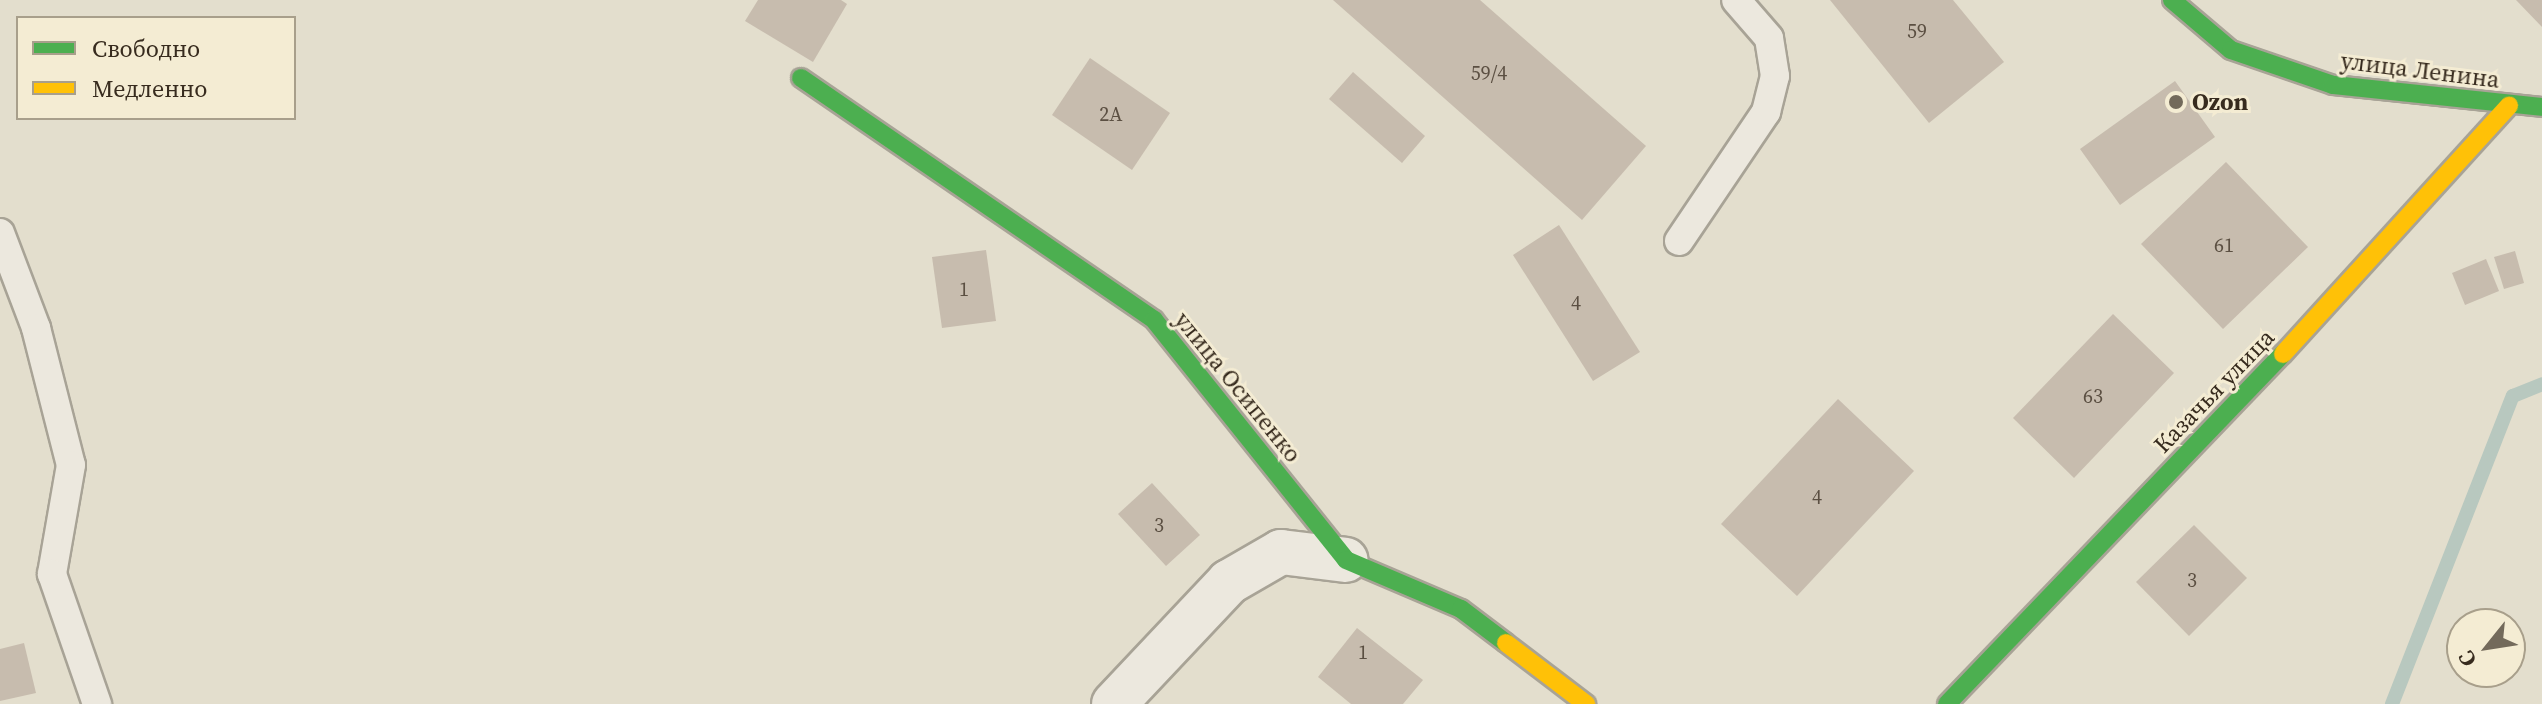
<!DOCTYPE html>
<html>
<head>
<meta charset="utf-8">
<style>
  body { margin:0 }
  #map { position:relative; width:2542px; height:704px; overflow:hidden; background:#e3decd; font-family:"Source Serif 4",serif }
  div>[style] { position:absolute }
  .stream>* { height:14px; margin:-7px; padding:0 7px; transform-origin:7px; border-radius:7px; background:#b8c8bf }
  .building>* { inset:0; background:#c7bcae }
  .roads { filter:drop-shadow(2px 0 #a8a396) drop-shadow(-2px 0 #a8a396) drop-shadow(0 2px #a8a396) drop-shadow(0 -2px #a8a396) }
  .lane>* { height:28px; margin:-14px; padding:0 14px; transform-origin:14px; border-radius:14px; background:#ece8de }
  .street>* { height:44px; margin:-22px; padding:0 22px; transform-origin:22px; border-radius:22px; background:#ece8de }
  .fast>* { height:18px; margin:-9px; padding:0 9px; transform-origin:9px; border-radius:9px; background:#4caf50 }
  .slow>* { height:18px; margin:-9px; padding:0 9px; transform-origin:9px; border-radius:9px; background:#ffc107 }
  .dots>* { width:22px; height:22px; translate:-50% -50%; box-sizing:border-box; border:4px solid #f4ecd3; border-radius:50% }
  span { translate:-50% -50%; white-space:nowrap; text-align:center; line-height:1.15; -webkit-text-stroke:6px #f4ecd3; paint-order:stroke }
  .number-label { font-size:20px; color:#5b4f42 }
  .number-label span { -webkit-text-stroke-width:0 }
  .street-label { font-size:24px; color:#372b1e }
  .poi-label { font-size:24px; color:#372b1e; font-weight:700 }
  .left { translate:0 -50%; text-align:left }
  .legend { position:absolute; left:16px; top:16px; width:280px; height:104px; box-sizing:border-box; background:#f4ecd3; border:2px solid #a89f8b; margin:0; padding:10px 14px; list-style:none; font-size:24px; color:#372b1e }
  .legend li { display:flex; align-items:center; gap:16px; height:40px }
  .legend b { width:40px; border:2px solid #a89f8b }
  .north { position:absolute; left:2446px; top:608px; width:80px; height:80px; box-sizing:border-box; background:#f4ecd3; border:2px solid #a89f8b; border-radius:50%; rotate:240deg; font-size:22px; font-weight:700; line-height:32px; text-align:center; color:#372b1e }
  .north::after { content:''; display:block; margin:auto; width:28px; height:36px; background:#736a5b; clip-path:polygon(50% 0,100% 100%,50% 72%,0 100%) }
</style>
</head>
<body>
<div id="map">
  <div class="stream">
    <i style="left:2392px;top:704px;width:331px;rotate:-68.6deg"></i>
    <i style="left:2513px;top:396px;width:31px;rotate:-22deg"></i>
  </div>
  <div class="building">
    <i style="clip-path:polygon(758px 0,841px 0,847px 4px,813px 62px,745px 21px)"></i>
    <i style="clip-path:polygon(1333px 0,1480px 0,1646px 146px,1582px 220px)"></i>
    <i style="clip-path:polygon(1830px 0,1953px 0,2004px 62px,1929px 123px)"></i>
    <i style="clip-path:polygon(2516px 0,2542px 0,2542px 27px)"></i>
    <i style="clip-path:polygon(1090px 58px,1170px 113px,1132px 170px,1052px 115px)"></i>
    <i style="clip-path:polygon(1353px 72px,1425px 136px,1402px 163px,1329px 99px)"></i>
    <i style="clip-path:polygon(2175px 81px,2215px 137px,2120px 205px,2080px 149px)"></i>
    <i style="clip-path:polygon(2226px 162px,2308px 247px,2223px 329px,2141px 244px)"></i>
    <i style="clip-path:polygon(1559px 225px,1640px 352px,1593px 381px,1513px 255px)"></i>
    <i style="clip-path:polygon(986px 250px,996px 321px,942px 328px,932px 257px)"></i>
    <i style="clip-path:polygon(2515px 251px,2524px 283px,2504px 289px,2494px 257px)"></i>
    <i style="clip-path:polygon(2486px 259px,2499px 291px,2465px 305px,2452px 273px)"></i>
    <i style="clip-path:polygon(2113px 314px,2174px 373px,2074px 478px,2013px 418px)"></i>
    <i style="clip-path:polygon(1838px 399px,1914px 471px,1797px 596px,1721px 524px)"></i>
    <i style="clip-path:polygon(1152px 483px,1200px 535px,1166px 566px,1118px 514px)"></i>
    <i style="clip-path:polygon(2194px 525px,2247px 578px,2189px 636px,2136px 582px)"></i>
    <i style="clip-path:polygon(1357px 628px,1423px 680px,1403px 704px,1351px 704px,1318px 677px)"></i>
    <i style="clip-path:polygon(24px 643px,36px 693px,0 701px,0 649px)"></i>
  </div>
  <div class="roads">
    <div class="lane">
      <i style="left:0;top:233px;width:102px;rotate:69.2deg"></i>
      <i style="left:36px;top:328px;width:141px;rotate:75.7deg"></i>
      <i style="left:71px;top:465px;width:111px;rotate:99.9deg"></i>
      <i style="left:52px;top:574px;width:138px;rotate:70.9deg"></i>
      <i style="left:1679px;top:241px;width:156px;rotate:-56deg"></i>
      <i style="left:1766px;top:112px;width:37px;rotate:-76deg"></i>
      <i style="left:1775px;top:76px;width:38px;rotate:-99deg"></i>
      <i style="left:1769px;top:38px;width:50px;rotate:-131deg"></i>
    </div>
    <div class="street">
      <i style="left:1114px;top:704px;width:168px;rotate:-46.7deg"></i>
      <i style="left:1229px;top:582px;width:60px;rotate:-30deg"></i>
      <i style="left:1281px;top:552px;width:65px;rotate:7deg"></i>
    </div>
    <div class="fast">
      <i style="left:2172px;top:0;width:77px;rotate:40.3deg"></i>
      <i style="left:2231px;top:50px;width:108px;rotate:18.9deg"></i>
      <i style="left:2333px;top:85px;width:210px;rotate:6deg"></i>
      <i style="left:801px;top:78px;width:428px;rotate:34.4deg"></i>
      <i style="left:1154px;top:320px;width:307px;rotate:51.3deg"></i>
      <i style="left:1346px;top:560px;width:125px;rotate:23.1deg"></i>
      <i style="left:1461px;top:609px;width:56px;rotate:37.1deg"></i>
      <i style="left:1947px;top:704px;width:485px;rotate:-46.2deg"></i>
    </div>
    <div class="slow">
      <i style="left:2283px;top:354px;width:336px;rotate:-47.7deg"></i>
      <i style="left:1506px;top:643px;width:101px;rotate:37.3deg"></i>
    </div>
  </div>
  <div class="dots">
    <i style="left:2176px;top:102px;background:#736a5b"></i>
  </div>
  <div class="number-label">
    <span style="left:1917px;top:31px">59</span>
    <span style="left:1489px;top:73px">59/4</span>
    <span style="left:1111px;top:114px">2А</span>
    <span style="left:2224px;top:245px">61</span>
    <span style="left:964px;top:289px">1</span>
    <span style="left:1576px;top:303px">4</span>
    <span style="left:2093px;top:396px">63</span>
    <span style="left:1817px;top:497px">4</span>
    <span style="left:1159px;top:525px">3</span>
    <span style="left:2192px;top:580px">3</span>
    <span style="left:1363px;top:652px">1</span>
  </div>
  <div class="street-label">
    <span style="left:2420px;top:70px;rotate:7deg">улица Ленина</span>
    <span style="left:1238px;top:387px;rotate:51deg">улица Осипенко</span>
    <span style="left:2214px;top:391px;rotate:-46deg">Казачья улица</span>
  </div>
  <div class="poi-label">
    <span class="left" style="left:2192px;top:102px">Ozon</span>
  </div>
  <ul class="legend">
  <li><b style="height:10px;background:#4caf50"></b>Свободно</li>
  <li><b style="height:10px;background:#ffc107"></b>Медленно</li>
  </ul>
  <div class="north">С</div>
</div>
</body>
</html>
